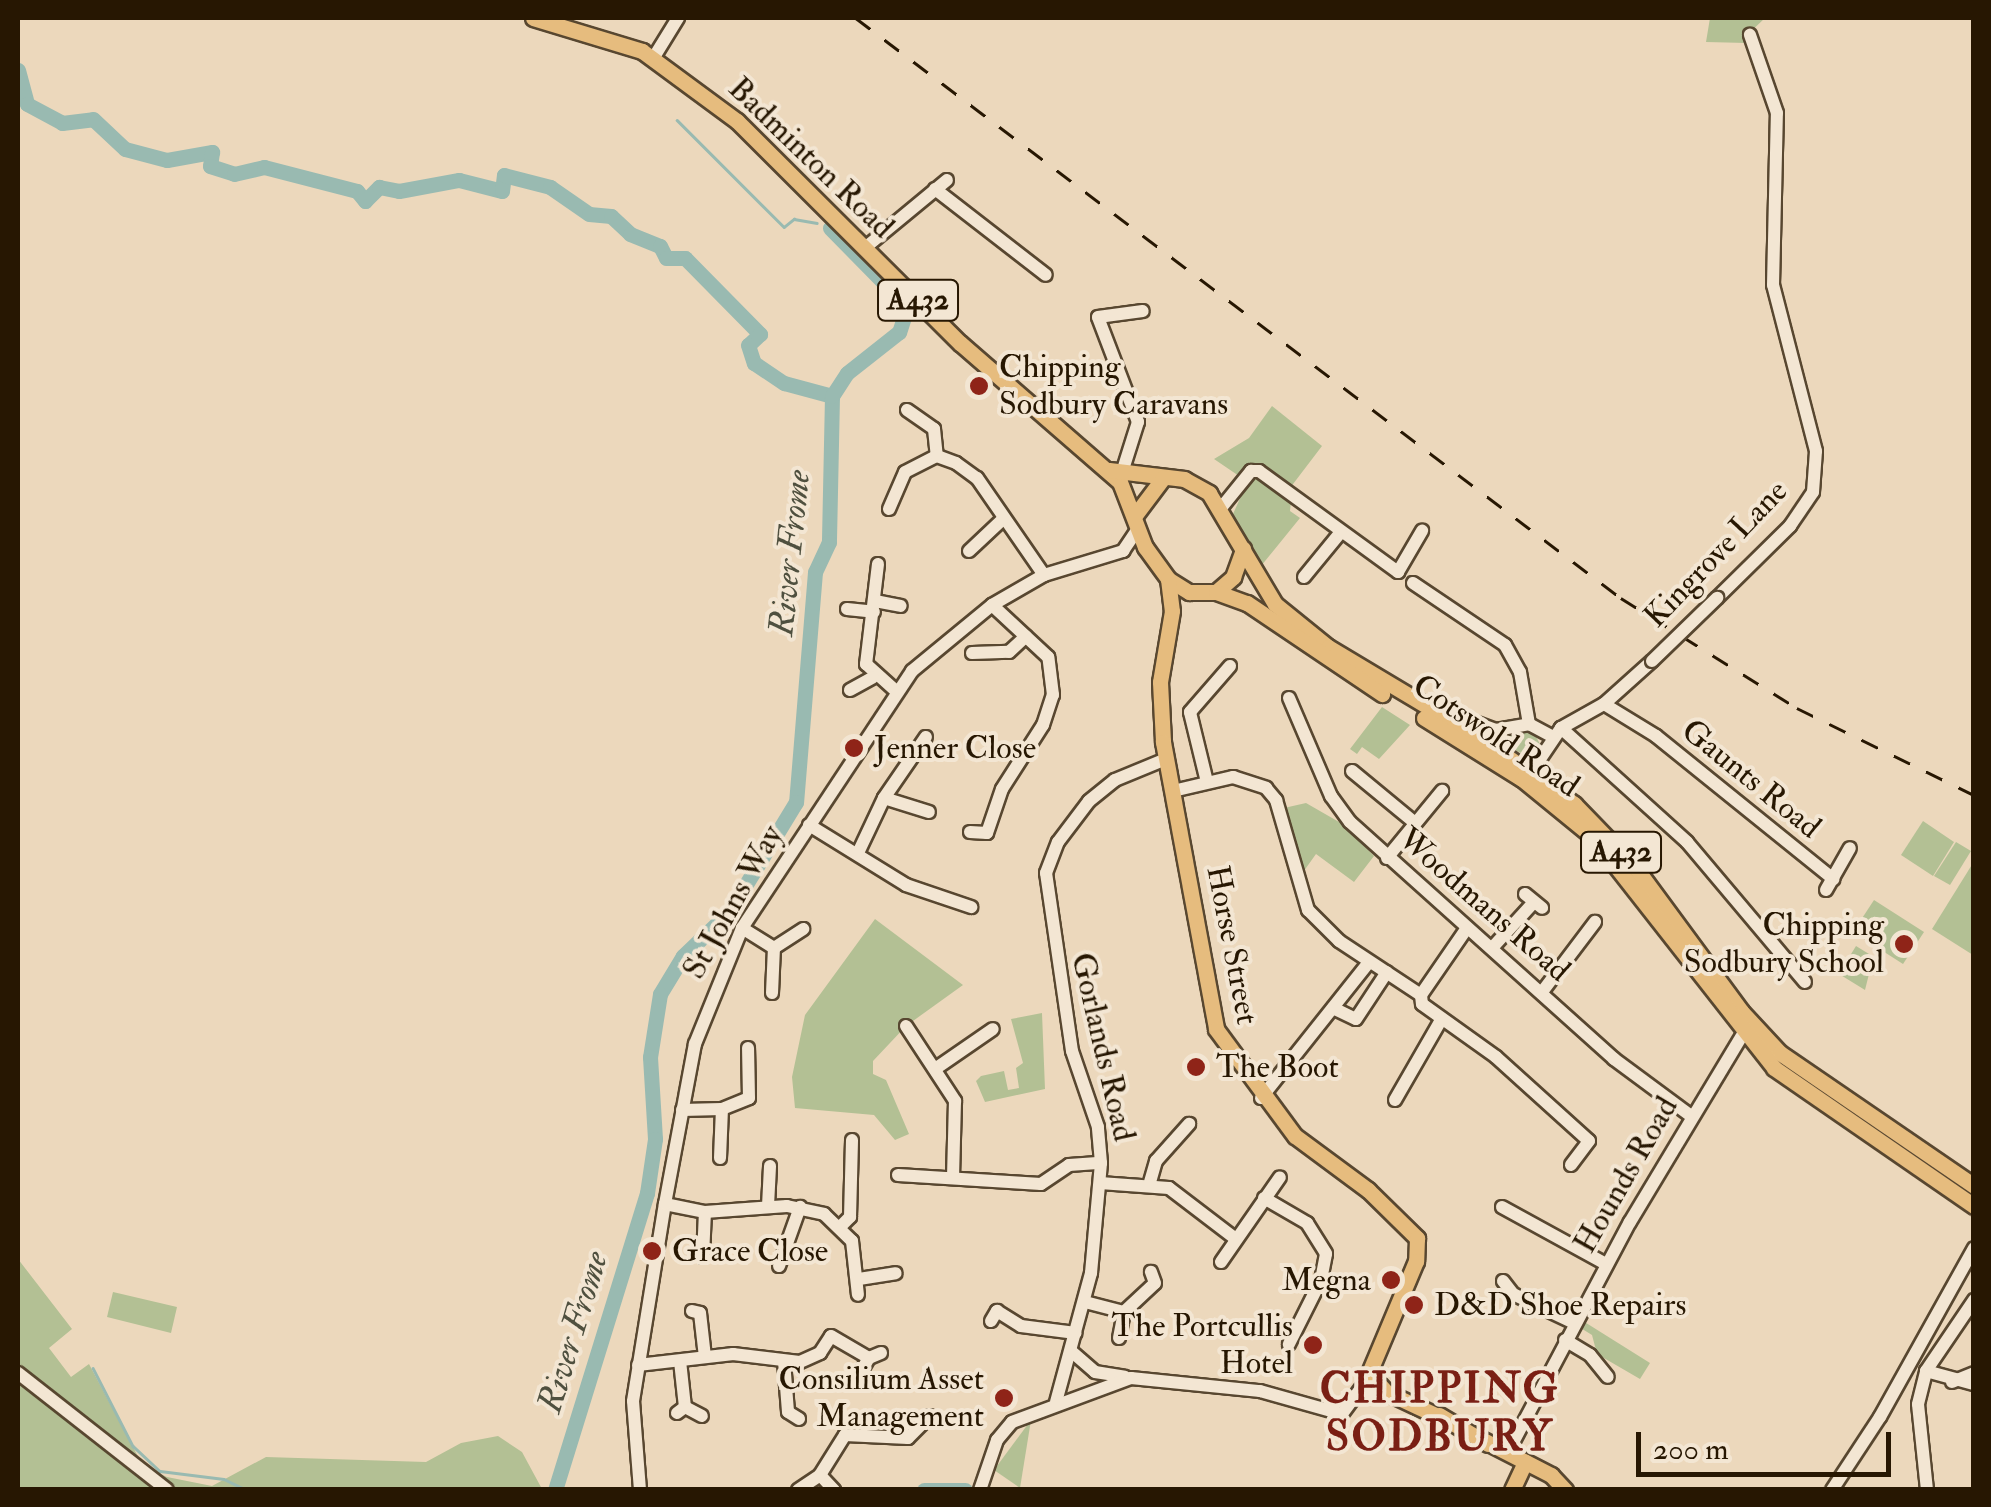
<!DOCTYPE html>
<html>
<head>
<meta charset="utf-8">
<style>
  body { margin:0 }
  #map { position:relative; width:1991px; height:1507px; overflow:hidden; background:#ecd8bc; font-family:"IM FELL Double Pica",serif }
  div>[style] { position:absolute }
  .green>* { inset:0; background:#b3c094 }
  .stream>* { height:2.5px; margin:-1.25px; padding:0 1.25px; transform-origin:1.25px; border-radius:1.25px; background:#99bab1 }
  .river>* { height:15px; margin:-7.5px; padding:0 7.5px; transform-origin:7.5px; border-radius:7.5px; background:#99bab1 }
  .roads { filter:drop-shadow(2px 0 #584730) drop-shadow(-2px 0 #584730) drop-shadow(0 2px #584730) drop-shadow(0 -2px #584730) }
  .minor>* { height:12px; margin:-6px; padding:0 6px; transform-origin:6px; border-radius:6px; background:#f3e6d3 }
  .major>* { height:15px; margin:-7.5px; padding:0 7.5px; transform-origin:7.5px; border-radius:7.5px; background:#e6bc7e }
  .rail>* { height:2.5px; margin-top:-1.25px; transform-origin:0; background:repeating-linear-gradient(90deg,#271702 0 18px,transparent 0 36px) }
  .bridges { filter:drop-shadow(2px 0 #584730) drop-shadow(-2px 0 #584730) drop-shadow(0 2px #584730) drop-shadow(0 -2px #584730) }
  .minor-bridge>* { height:12px; margin:-6px; padding:0 6px; transform-origin:6px; border-radius:6px; background:#f3e6d3 }
  .dots>* { width:28px; height:28px; translate:-50% -50%; box-sizing:border-box; border:5px solid #f3e6d3; border-radius:50% }
  span { translate:-50% -50%; white-space:nowrap; text-align:center; line-height:1.15; -webkit-text-stroke:8px #f3e6d3; paint-order:stroke }
  .shield-label span { padding:2px 8px; background:#f3e6d3; border:2px solid; border-radius:8px; -webkit-text-stroke-width:0 }
  .shield-label { font-size:30px; color:#271702; font-weight:700 }
  .street-label { font-size:32px; color:#271702 }
  .poi-label { font-size:32px; color:#271702 }
  .left { translate:0 -50%; text-align:left }
  .right { translate:-100% -50%; text-align:right }
  .water-label { font-size:35px; color:#4f503f; font-style:italic }
  .district-label { font-size:42px; color:#7a1f14; font-weight:700; letter-spacing:2.5px }
  .frame { position:absolute; inset:0; border:20px solid #271702; pointer-events:none }
  .scale { position:absolute; left:1636px; top:1432px; width:255px; height:45px; box-sizing:border-box; border:5px solid #271702; border-top:0; padding-left:12px; font-size:30px; line-height:35px; white-space:nowrap; color:#271702; -webkit-text-stroke:8px #f3e6d3; paint-order:stroke }
</style>
</head>
<body>
<div id="map">
  <div class="green">
    <i style="clip-path:polygon(1710px 18px,1765px 18px,1745px 37px,1747px 43px,1706px 42px)"></i>
    <i style="clip-path:polygon(1272px 406px,1322px 446px,1290px 488px,1271px 472px,1239px 476px,1214px 459px,1249px 438px)"></i>
    <i style="clip-path:polygon(1258px 477px,1291px 502px,1290px 511px,1300px 518px,1261px 566px,1233px 514px,1247px 483px)"></i>
    <i style="clip-path:polygon(1382px 707px,1410px 725px,1379px 759px,1362px 747px,1357px 754px,1350px 749px)"></i>
    <i style="clip-path:polygon(1473px 729px,1534px 733px,1541px 746px,1525px 755px)"></i>
    <i style="clip-path:polygon(1306px 803px,1346px 826px,1374px 856px,1354px 882px,1316px 854px,1301px 875px,1284px 808px)"></i>
    <i style="clip-path:polygon(1923px 821px,1954px 842px,1933px 876px,1901px 855px)"></i>
    <i style="clip-path:polygon(1956px 842px,1971px 851px,1950px 885px,1934px 876px)"></i>
    <i style="clip-path:polygon(1973px 863px,1973px 955px,1932px 929px)"></i>
    <i style="clip-path:polygon(1874px 900px,1924px 932px,1903px 964px,1853px 932px)"></i>
    <i style="clip-path:polygon(875px 919px,963px 985px,906px 1026px,873px 1061px,873px 1074px,886px 1080px,909px 1134px,895px 1140px,874px 1115px,795px 1108px,792px 1077px,805px 1015px)"></i>
    <i style="clip-path:polygon(1856px 946px,1882px 962px,1869px 974px,1865px 990px,1839px 974px,1853px 962px,1848px 959px)"></i>
    <i style="clip-path:polygon(1042px 1013px,1045px 1089px,985px 1102px,976px 1081px,981px 1076px,1004px 1071px,1008px 1090px,1019px 1088px,1016px 1068px,1023px 1063px,1011px 1019px)"></i>
    <i style="clip-path:polygon(18px 1259px,72px 1329px,49px 1348px,71px 1377px,89px 1364px,143px 1466px,167px 1477px,212px 1486px,266px 1457px,426px 1462px,461px 1443px,498px 1436px,522px 1452px,542px 1489px,18px 1489px)"></i>
    <i style="clip-path:polygon(113px 1292px,177px 1307px,171px 1333px,107px 1317px)"></i>
    <i style="clip-path:polygon(1583px 1321px,1650px 1363px,1640px 1379px,1597px 1354px,1592px 1335px,1579px 1327px)"></i>
    <i style="clip-path:polygon(1031px 1420px,1020px 1488px,994px 1470px)"></i>
  </div>
  <div class="stream">
    <i style="left:677px;top:120px;width:151px;rotate:45deg"></i>
    <i style="left:784px;top:227px;width:13px;rotate:-39deg"></i>
    <i style="left:794px;top:219px;width:23px;rotate:10deg"></i>
    <i style="left:825px;top:225px;width:6px;rotate:31deg"></i>
    <i style="left:93px;top:1368px;width:88px;rotate:62.9deg"></i>
    <i style="left:133px;top:1446px;width:37px;rotate:43deg"></i>
    <i style="left:160px;top:1471px;width:64px;rotate:7.1deg"></i>
    <i style="left:224px;top:1479px;width:25px;rotate:26deg"></i>
  </div>
  <div class="river">
    <i style="left:18px;top:70px;width:35px;rotate:75deg"></i>
    <i style="left:27px;top:104px;width:40px;rotate:28deg"></i>
    <i style="left:62px;top:123px;width:31px;rotate:-7deg"></i>
    <i style="left:93px;top:119px;width:44px;rotate:43.2deg"></i>
    <i style="left:125px;top:149px;width:43px;rotate:14.7deg"></i>
    <i style="left:167px;top:160px;width:46px;rotate:-10.1deg"></i>
    <i style="left:212px;top:152px;width:14px;rotate:98deg"></i>
    <i style="left:210px;top:166px;width:25px;rotate:18deg"></i>
    <i style="left:234px;top:174px;width:31px;rotate:-13deg"></i>
    <i style="left:264px;top:167px;width:96px;rotate:14.5deg"></i>
    <i style="left:357px;top:191px;width:13px;rotate:51deg"></i>
    <i style="left:365px;top:201px;width:20px;rotate:-45deg"></i>
    <i style="left:379px;top:187px;width:20px;rotate:11deg"></i>
    <i style="left:399px;top:191px;width:61px;rotate:-10.4deg"></i>
    <i style="left:459px;top:180px;width:44px;rotate:14.3deg"></i>
    <i style="left:502px;top:191px;width:16px;rotate:-83deg"></i>
    <i style="left:504px;top:175px;width:48px;rotate:14.6deg"></i>
    <i style="left:550px;top:187px;width:47px;rotate:34.7deg"></i>
    <i style="left:589px;top:214px;width:22px;rotate:5deg"></i>
    <i style="left:611px;top:216px;width:26px;rotate:43deg"></i>
    <i style="left:630px;top:234px;width:32px;rotate:22deg"></i>
    <i style="left:660px;top:246px;width:13px;rotate:63deg"></i>
    <i style="left:666px;top:258px;width:19px"></i>
    <i style="left:685px;top:258px;width:107px;rotate:45.4deg"></i>
    <i style="left:760px;top:334px;width:16px;rotate:137deg"></i>
    <i style="left:748px;top:345px;width:19px;rotate:72deg"></i>
    <i style="left:754px;top:363px;width:36px;rotate:34deg"></i>
    <i style="left:784px;top:383px;width:50px;rotate:15.2deg"></i>
    <i style="left:832px;top:396px;width:146px;rotate:91.2deg"></i>
    <i style="left:829px;top:542px;width:33px;rotate:115deg"></i>
    <i style="left:815px;top:572px;width:231px;rotate:94.7deg"></i>
    <i style="left:796px;top:802px;width:129px;rotate:121.3deg"></i>
    <i style="left:729px;top:912px;width:64px;rotate:136.3deg"></i>
    <i style="left:683px;top:956px;width:44px;rotate:121.2deg"></i>
    <i style="left:660px;top:994px;width:64px;rotate:99deg"></i>
    <i style="left:650px;top:1057px;width:82px;rotate:86.5deg"></i>
    <i style="left:655px;top:1139px;width:55px;rotate:98.4deg"></i>
    <i style="left:647px;top:1193px;width:311px;rotate:107.2deg"></i>
    <i style="left:830px;top:228px;width:88px;rotate:45.5deg"></i>
    <i style="left:892px;top:291px;width:26px;rotate:61deg"></i>
    <i style="left:905px;top:314px;width:19px;rotate:108deg"></i>
    <i style="left:899px;top:332px;width:66px;rotate:141.7deg"></i>
    <i style="left:847px;top:373px;width:27px;rotate:123deg"></i>
    <i style="left:924px;top:1490px;width:41px"></i>
  </div>
  <div class="roads">
    <div class="minor">
      <i style="left:654px;top:57px;width:46px;rotate:-58.4deg"></i>
      <i style="left:935px;top:189px;width:140px;rotate:37.8deg"></i>
      <i style="left:866px;top:247px;width:105px;rotate:-39.6deg"></i>
      <i style="left:907px;top:410px;width:33px;rotate:35deg"></i>
      <i style="left:934px;top:429px;width:27px;rotate:84deg"></i>
      <i style="left:1120px;top:479px;width:60px;rotate:-72.5deg"></i>
      <i style="left:1138px;top:422px;width:112px;rotate:-110.9deg"></i>
      <i style="left:1098px;top:317px;width:45px;rotate:-7.6deg"></i>
      <i style="left:1221px;top:508px;width:48px;rotate:-51deg"></i>
      <i style="left:1251px;top:471px;width:8px"></i>
      <i style="left:1259px;top:471px;width:172px;rotate:36deg"></i>
      <i style="left:1398px;top:572px;width:48px;rotate:-59.7deg"></i>
      <i style="left:889px;top:509px;width:40px;rotate:-66.6deg"></i>
      <i style="left:905px;top:472px;width:36px;rotate:-27deg"></i>
      <i style="left:937px;top:456px;width:20px;rotate:20deg"></i>
      <i style="left:956px;top:463px;width:26px;rotate:36deg"></i>
      <i style="left:977px;top:478px;width:118px;rotate:55.4deg"></i>
      <i style="left:969px;top:551px;width:45px;rotate:-43.2deg"></i>
      <i style="left:878px;top:564px;width:101px;rotate:96.8deg"></i>
      <i style="left:866px;top:664px;width:40px;rotate:42deg"></i>
      <i style="left:1304px;top:577px;width:58px;rotate:-50.6deg"></i>
      <i style="left:1413px;top:583px;width:111px;rotate:34deg"></i>
      <i style="left:1505px;top:645px;width:31px;rotate:61deg"></i>
      <i style="left:1520px;top:672px;width:53px;rotate:80.2deg"></i>
      <i style="left:1717px;top:598px;width:103px;rotate:-44.6deg"></i>
      <i style="left:1790px;top:526px;width:41px;rotate:-55.9deg"></i>
      <i style="left:1813px;top:492px;width:41px;rotate:-85.8deg"></i>
      <i style="left:1816px;top:451px;width:171px;rotate:-104.5deg"></i>
      <i style="left:1773px;top:285px;width:172px;rotate:-88.7deg"></i>
      <i style="left:1777px;top:113px;width:83px;rotate:-109.1deg"></i>
      <i style="left:875px;top:601px;width:26px;rotate:11deg"></i>
      <i style="left:847px;top:609px;width:27px;rotate:6deg"></i>
      <i style="left:972px;top:653px;width:37px;rotate:-2deg"></i>
      <i style="left:1009px;top:652px;width:23px;rotate:-43deg"></i>
      <i style="left:850px;top:690px;width:26px;rotate:-29deg"></i>
      <i style="left:1289px;top:698px;width:107px;rotate:66.8deg"></i>
      <i style="left:1331px;top:796px;width:32px;rotate:54deg"></i>
      <i style="left:1350px;top:822px;width:355px;rotate:41.9deg"></i>
      <i style="left:1614px;top:1059px;width:96px;rotate:36.5deg"></i>
      <i style="left:1604px;top:704px;width:61px;rotate:31.6deg"></i>
      <i style="left:1656px;top:736px;width:228px;rotate:38.9deg"></i>
      <i style="left:1453px;top:714px;width:46px;rotate:20.4deg"></i>
      <i style="left:1496px;top:730px;width:34px;rotate:-10deg"></i>
      <i style="left:1529px;top:724px;width:27px;rotate:28deg"></i>
      <i style="left:1561px;top:728px;width:170px;rotate:42.1deg"></i>
      <i style="left:1687px;top:842px;width:183px;rotate:49.9deg"></i>
      <i style="left:1352px;top:771px;width:82px;rotate:39.5deg"></i>
      <i style="left:1532px;top:771px;width:52px;rotate:-56deg"></i>
      <i style="left:1561px;top:728px;width:49px;rotate:-29.2deg"></i>
      <i style="left:1604px;top:704px;width:64px;rotate:-41.9deg"></i>
      <i style="left:1207px;top:782px;width:72px;rotate:-103.7deg"></i>
      <i style="left:1190px;top:712px;width:61px;rotate:-49deg"></i>
      <i style="left:1173px;top:791px;width:62px;rotate:-13.1deg"></i>
      <i style="left:1233px;top:777px;width:35px;rotate:18deg"></i>
      <i style="left:1266px;top:788px;width:16px;rotate:50deg"></i>
      <i style="left:1276px;top:800px;width:115px;rotate:73.8deg"></i>
      <i style="left:1308px;top:910px;width:44px;rotate:45deg"></i>
      <i style="left:1339px;top:941px;width:98px;rotate:33.4deg"></i>
      <i style="left:884px;top:798px;width:47px;rotate:17.3deg"></i>
      <i style="left:809px;top:825px;width:114px;rotate:31.7deg"></i>
      <i style="left:906px;top:885px;width:69px;rotate:18.7deg"></i>
      <i style="left:970px;top:832px;width:17px;rotate:3deg"></i>
      <i style="left:987px;top:833px;width:46px;rotate:-71.2deg"></i>
      <i style="left:1002px;top:789px;width:76px;rotate:-57.4deg"></i>
      <i style="left:1043px;top:725px;width:32px;rotate:-72deg"></i>
      <i style="left:1053px;top:695px;width:38px;rotate:-97deg"></i>
      <i style="left:1048px;top:657px;width:76px;rotate:-137.1deg"></i>
      <i style="left:858px;top:853px;width:61px;rotate:-64.7deg"></i>
      <i style="left:884px;top:798px;width:74px;rotate:-55.5deg"></i>
      <i style="left:1387px;top:858px;width:87px;rotate:-50.6deg"></i>
      <i style="left:1826px;top:890px;width:48px;rotate:-60.3deg"></i>
      <i style="left:1525px;top:894px;width:22px;rotate:39deg"></i>
      <i style="left:742px;top:928px;width:38px;rotate:32deg"></i>
      <i style="left:774px;top:948px;width:35px;rotate:-33deg"></i>
      <i style="left:1467px;top:928px;width:81px;rotate:124.5deg"></i>
      <i style="left:1421px;top:995px;width:9px;rotate:84deg"></i>
      <i style="left:1422px;top:1004px;width:91px;rotate:35.6deg"></i>
      <i style="left:1496px;top:1057px;width:125px;rotate:42.1deg"></i>
      <i style="left:1589px;top:1141px;width:30px;rotate:127deg"></i>
      <i style="left:1492px;top:948px;width:62px;rotate:-47.6deg"></i>
      <i style="left:1542px;top:992px;width:88px;rotate:-52.9deg"></i>
      <i style="left:772px;top:993px;width:45px;rotate:-87.5deg"></i>
      <i style="left:1333px;top:1008px;width:25px;rotate:26deg"></i>
      <i style="left:1356px;top:1019px;width:56px;rotate:-56.6deg"></i>
      <i style="left:906px;top:1026px;width:90px;rotate:56.8deg"></i>
      <i style="left:955px;top:1101px;width:76px;rotate:91.5deg"></i>
      <i style="left:935px;top:1069px;width:70px;rotate:-34.6deg"></i>
      <i style="left:1261px;top:1098px;width:174px;rotate:-51.5deg"></i>
      <i style="left:1395px;top:1100px;width:92px;rotate:-60.1deg"></i>
      <i style="left:682px;top:1110px;width:40px;rotate:-1.4deg"></i>
      <i style="left:722px;top:1109px;width:29px;rotate:-22deg"></i>
      <i style="left:749px;top:1098px;width:50px;rotate:-91.1deg"></i>
      <i style="left:720px;top:1158px;width:49px;rotate:-87.7deg"></i>
      <i style="left:898px;top:1175px;width:143px;rotate:3.6deg"></i>
      <i style="left:1041px;top:1184px;width:34px;rotate:-34deg"></i>
      <i style="left:1069px;top:1165px;width:32px;rotate:-4deg"></i>
      <i style="left:1150px;top:1182px;width:22px;rotate:-74deg"></i>
      <i style="left:1156px;top:1161px;width:50px;rotate:-48.3deg"></i>
      <i style="left:1100px;top:1183px;width:69px;rotate:4.1deg"></i>
      <i style="left:1169px;top:1188px;width:84px;rotate:37.3deg"></i>
      <i style="left:1264px;top:1198px;width:50px;rotate:30.2deg"></i>
      <i style="left:1307px;top:1223px;width:36px;rotate:58deg"></i>
      <i style="left:1326px;top:1254px;width:26px;rotate:101deg"></i>
      <i style="left:1321px;top:1280px;width:72px;rotate:116.6deg"></i>
      <i style="left:665px;top:1204px;width:41px;rotate:11.3deg"></i>
      <i style="left:705px;top:1212px;width:82px;rotate:-4.2deg"></i>
      <i style="left:787px;top:1206px;width:38px;rotate:12deg"></i>
      <i style="left:824px;top:1214px;width:39px;rotate:44deg"></i>
      <i style="left:852px;top:1241px;width:54px;rotate:83.7deg"></i>
      <i style="left:768px;top:1206px;width:40px;rotate:-87.1deg"></i>
      <i style="left:1502px;top:1207px;width:119px;rotate:28.7deg"></i>
      <i style="left:841px;top:1226px;width:13px;rotate:-45deg"></i>
      <i style="left:850px;top:1217px;width:77px;rotate:-88.5deg"></i>
      <i style="left:703px;top:1257px;width:45px;rotate:-87.5deg"></i>
      <i style="left:1221px;top:1262px;width:103px;rotate:-55.2deg"></i>
      <i style="left:779px;top:1266px;width:63px;rotate:-70.4deg"></i>
      <i style="left:859px;top:1279px;width:37px;rotate:-9deg"></i>
      <i style="left:1503px;top:1281px;width:16px;rotate:52deg"></i>
      <i style="left:1513px;top:1294px;width:68px;rotate:25.4deg"></i>
      <i style="left:1085px;top:1302px;width:40px;rotate:14.4deg"></i>
      <i style="left:1124px;top:1312px;width:42px;rotate:-43.1deg"></i>
      <i style="left:1155px;top:1283px;width:12px;rotate:-110deg"></i>
      <i style="left:692px;top:1311px;width:8px;rotate:14deg"></i>
      <i style="left:700px;top:1313px;width:44px;rotate:83.5deg"></i>
      <i style="left:991px;top:1321px;width:12px;rotate:-59deg"></i>
      <i style="left:997px;top:1311px;width:28px;rotate:32deg"></i>
      <i style="left:1021px;top:1326px;width:55px;rotate:7.3deg"></i>
      <i style="left:1119px;top:1338px;width:26px;rotate:-79deg"></i>
      <i style="left:1565px;top:1340px;width:29px;rotate:31deg"></i>
      <i style="left:1590px;top:1355px;width:28px;rotate:51deg"></i>
      <i style="left:1071px;top:1351px;width:32px;rotate:41deg"></i>
      <i style="left:1095px;top:1372px;width:30px;rotate:9deg"></i>
      <i style="left:680px;top:1361px;width:46px;rotate:83.8deg"></i>
      <i style="left:784px;top:1361px;width:51px;rotate:85.5deg"></i>
      <i style="left:788px;top:1412px;width:13px;rotate:32deg"></i>
      <i style="left:638px;top:1365px;width:96px;rotate:-6.6deg"></i>
      <i style="left:733px;top:1354px;width:67px;rotate:6.8deg"></i>
      <i style="left:800px;top:1362px;width:22px;rotate:-24deg"></i>
      <i style="left:820px;top:1353px;width:20px;rotate:-57deg"></i>
      <i style="left:831px;top:1336px;width:44px;rotate:30.1deg"></i>
      <i style="left:1926px;top:1371px;width:50px;rotate:15.2deg"></i>
      <i style="left:18px;top:1373px;width:189px;rotate:38.1deg"></i>
      <i style="left:859px;top:1375px;width:20px;rotate:-60deg"></i>
      <i style="left:869px;top:1358px;width:13px;rotate:-23deg"></i>
      <i style="left:1952px;top:1382px;width:24px;rotate:-22deg"></i>
      <i style="left:1357px;top:1397px;width:29px;rotate:-10deg"></i>
      <i style="left:1056px;top:1402px;width:134px;rotate:-74.8deg"></i>
      <i style="left:1091px;top:1273px;width:110px;rotate:-84.8deg"></i>
      <i style="left:1101px;top:1163px;width:36px;rotate:-95deg"></i>
      <i style="left:1098px;top:1127px;width:80px;rotate:-108.9deg"></i>
      <i style="left:1072px;top:1051px;width:180px;rotate:-98.3deg"></i>
      <i style="left:1046px;top:873px;width:33px;rotate:-69deg"></i>
      <i style="left:1058px;top:842px;width:51px;rotate:-52.9deg"></i>
      <i style="left:1089px;top:801px;width:33px;rotate:-39deg"></i>
      <i style="left:1115px;top:780px;width:55px;rotate:-22.4deg"></i>
      <i style="left:677px;top:1413px;width:10px;rotate:-37deg"></i>
      <i style="left:685px;top:1407px;width:19px;rotate:28deg"></i>
      <i style="left:1508px;top:1452px;width:260px;rotate:-62.1deg"></i>
      <i style="left:1630px;top:1222px;width:219px;rotate:-59deg"></i>
      <i style="left:820px;top:1475px;width:21px;rotate:47deg"></i>
      <i style="left:640px;top:1490px;width:89px;rotate:-94.5deg"></i>
      <i style="left:633px;top:1401px;width:200px;rotate:-80.8deg"></i>
      <i style="left:665px;top:1204px;width:163px;rotate:-79.4deg"></i>
      <i style="left:695px;top:1044px;width:125px;rotate:-67.9deg"></i>
      <i style="left:742px;top:928px;width:308px;rotate:-56.5deg"></i>
      <i style="left:912px;top:671px;width:104px;rotate:-39.5deg"></i>
      <i style="left:992px;top:605px;width:60px;rotate:-30deg"></i>
      <i style="left:1044px;top:575px;width:83px;rotate:-16.9deg"></i>
      <i style="left:1123px;top:551px;width:27px;rotate:-56deg"></i>
      <i style="left:798px;top:1490px;width:27px;rotate:-34deg"></i>
      <i style="left:820px;top:1475px;width:47px;rotate:-58deg"></i>
      <i style="left:845px;top:1435px;width:63px;rotate:2.7deg"></i>
      <i style="left:908px;top:1438px;width:31px;rotate:-45deg"></i>
      <i style="left:980px;top:1490px;width:53px;rotate:-71.2deg"></i>
      <i style="left:997px;top:1440px;width:23px;rotate:-50deg"></i>
      <i style="left:1012px;top:1422px;width:127px;rotate:-20.3deg"></i>
      <i style="left:1131px;top:1378px;width:130px;rotate:5.8deg"></i>
      <i style="left:1260px;top:1391px;width:85px;rotate:15.7deg"></i>
      <i style="left:1342px;top:1414px;width:47px;rotate:-53.6deg"></i>
      <i style="left:1832px;top:1490px;width:87px;rotate:-56.7deg"></i>
      <i style="left:1880px;top:1417px;width:193px;rotate:-60.9deg"></i>
      <i style="left:1927px;top:1490px;width:86px;rotate:-96deg"></i>
      <i style="left:1918px;top:1404px;width:34px;rotate:-76deg"></i>
      <i style="left:1926px;top:1371px;width:86px;rotate:-55.9deg"></i>
    </div>
    <div class="major">
      <i style="left:533px;top:18px;width:114px;rotate:16.8deg"></i>
      <i style="left:642px;top:51px;width:118px;rotate:36.4deg"></i>
      <i style="left:737px;top:121px;width:315px;rotate:44.9deg"></i>
      <i style="left:960px;top:343px;width:212px;rotate:41deg"></i>
      <i style="left:1120px;top:482px;width:70px;rotate:69deg"></i>
      <i style="left:1145px;top:547px;width:39px;rotate:54deg"></i>
      <i style="left:1168px;top:579px;width:25px;rotate:32deg"></i>
      <i style="left:1189px;top:592px;width:27px"></i>
      <i style="left:1216px;top:592px;width:23px;rotate:-41deg"></i>
      <i style="left:1233px;top:577px;width:30px;rotate:-70deg"></i>
      <i style="left:1109px;top:470px;width:76px;rotate:6.8deg"></i>
      <i style="left:1184px;top:479px;width:29px;rotate:29deg"></i>
      <i style="left:1209px;top:493px;width:129px;rotate:59.3deg"></i>
      <i style="left:1275px;top:604px;width:68px;rotate:39.1deg"></i>
      <i style="left:1328px;top:647px;width:179px;rotate:30.9deg"></i>
      <i style="left:1482px;top:739px;width:113px;rotate:35.2deg"></i>
      <i style="left:1574px;top:804px;width:88px;rotate:45.9deg"></i>
      <i style="left:1635px;top:867px;width:179px;rotate:53.6deg"></i>
      <i style="left:1741px;top:1011px;width:57px;rotate:47.1deg"></i>
      <i style="left:1780px;top:1053px;width:235px;rotate:34.4deg"></i>
      <i style="left:1136px;top:514px;width:45px;rotate:-53.1deg"></i>
      <i style="left:1168px;top:579px;width:32px;rotate:83deg"></i>
      <i style="left:1172px;top:611px;width:72px;rotate:99.6deg"></i>
      <i style="left:1160px;top:682px;width:60px;rotate:87.1deg"></i>
      <i style="left:1163px;top:742px;width:292px;rotate:79.5deg"></i>
      <i style="left:1216px;top:1029px;width:133px;rotate:53.6deg"></i>
      <i style="left:1295px;top:1136px;width:91px;rotate:36.5deg"></i>
      <i style="left:1368px;top:1190px;width:69px;rotate:44.4deg"></i>
      <i style="left:1417px;top:1238px;width:23px;rotate:92deg"></i>
      <i style="left:1416px;top:1261px;width:121px;rotate:112.8deg"></i>
      <i style="left:1369px;top:1373px;width:25px;rotate:48deg"></i>
      <i style="left:1386px;top:1392px;width:66px;rotate:25deg"></i>
      <i style="left:1216px;top:592px;width:33px;rotate:20deg"></i>
      <i style="left:1247px;top:603px;width:163px;rotate:34deg"></i>
      <i style="left:1424px;top:718px;width:115px;rotate:31.9deg"></i>
      <i style="left:1522px;top:779px;width:92px;rotate:39.2deg"></i>
      <i style="left:1593px;top:837px;width:293px;rotate:51.9deg"></i>
      <i style="left:1774px;top:1068px;width:243px;rotate:34.6deg"></i>
      <i style="left:1439px;top:1415px;width:57px;rotate:30.6deg"></i>
      <i style="left:1481px;top:1439px;width:79px;rotate:27.2deg"></i>
      <i style="left:1551px;top:1475px;width:21px;rotate:47deg"></i>
      <i style="left:1512px;top:1490px;width:31px;rotate:-65deg"></i>
    </div>
  </div>
  <div class="rail">
    <i style="left:856px;top:18px;width:960px;rotate:37.17deg"></i>
    <i style="left:1621px;top:598px;width:208px;rotate:32deg"></i>
    <i style="left:1797px;top:708px;width:197px;rotate:26.2deg"></i>
  </div>
  <div class="bridges">
    <div class="minor-bridge">
      <i style="left:1652px;top:661px;width:91px;rotate:-44.1deg"></i>
    </div>
  </div>
  <div class="dots">
    <i style="left:979px;top:386px;background:#8f2418"></i>
    <i style="left:854px;top:748px;background:#8f2418"></i>
    <i style="left:1904px;top:944px;background:#8f2418"></i>
    <i style="left:1196px;top:1067px;background:#8f2418"></i>
    <i style="left:652px;top:1251px;background:#8f2418"></i>
    <i style="left:1391px;top:1280px;background:#8f2418"></i>
    <i style="left:1414px;top:1305px;background:#8f2418"></i>
    <i style="left:1313px;top:1345px;background:#8f2418"></i>
    <i style="left:1004px;top:1398px;background:#8f2418"></i>
  </div>
  <div class="shield-label">
    <span style="left:918px;top:300px">A432</span>
    <span style="left:1621px;top:852px">A432</span>
  </div>
  <div class="street-label">
    <span style="left:811px;top:158px;rotate:44deg">Badminton Road</span>
    <span style="left:1716px;top:554px;rotate:-46deg">Kingrove Lane</span>
    <span style="left:1496px;top:736px;rotate:34deg">Cotswold Road</span>
    <span style="left:1751px;top:779px;rotate:39deg">Gaunts Road</span>
    <span style="left:733px;top:902px;rotate:-61deg">St Johns Way</span>
    <span style="left:1484px;top:905px;rotate:41deg">Woodmans Road</span>
    <span style="left:1232px;top:945px;rotate:79deg">Horse Street</span>
    <span style="left:1103px;top:1047px;rotate:77deg">Gorlands Road</span>
    <span style="left:1626px;top:1175px;rotate:-60deg">Hounds Road</span>
  </div>
  <div class="poi-label">
    <span class="left" style="left:999px;top:386px">Chipping<br>Sodbury Caravans</span>
    <span class="left" style="left:874px;top:748px">Jenner Close</span>
    <span class="right" style="left:1884px;top:944px">Chipping<br>Sodbury School</span>
    <span class="left" style="left:1216px;top:1067px">The Boot</span>
    <span class="left" style="left:672px;top:1251px">Grace Close</span>
    <span class="right" style="left:1371px;top:1280px">Megna</span>
    <span class="left" style="left:1434px;top:1305px">D&amp;D Shoe Repairs</span>
    <span class="right" style="left:1293px;top:1345px">The Portcullis<br>Hotel</span>
    <span class="right" style="left:984px;top:1398px">Consilium Asset<br>Management</span>
  </div>
  <div class="water-label">
    <span style="left:790px;top:553px;rotate:-84deg">River Frome</span>
    <span style="left:573px;top:1332px;rotate:-73deg">River Frome</span>
  </div>
  <div class="district-label">
    <span style="left:1440px;top:1413px">CHIPPING<br>SODBURY</span>
  </div>
  <div class="frame"></div>
  <div class="scale">200 m</div>
</div>
</body>
</html>
